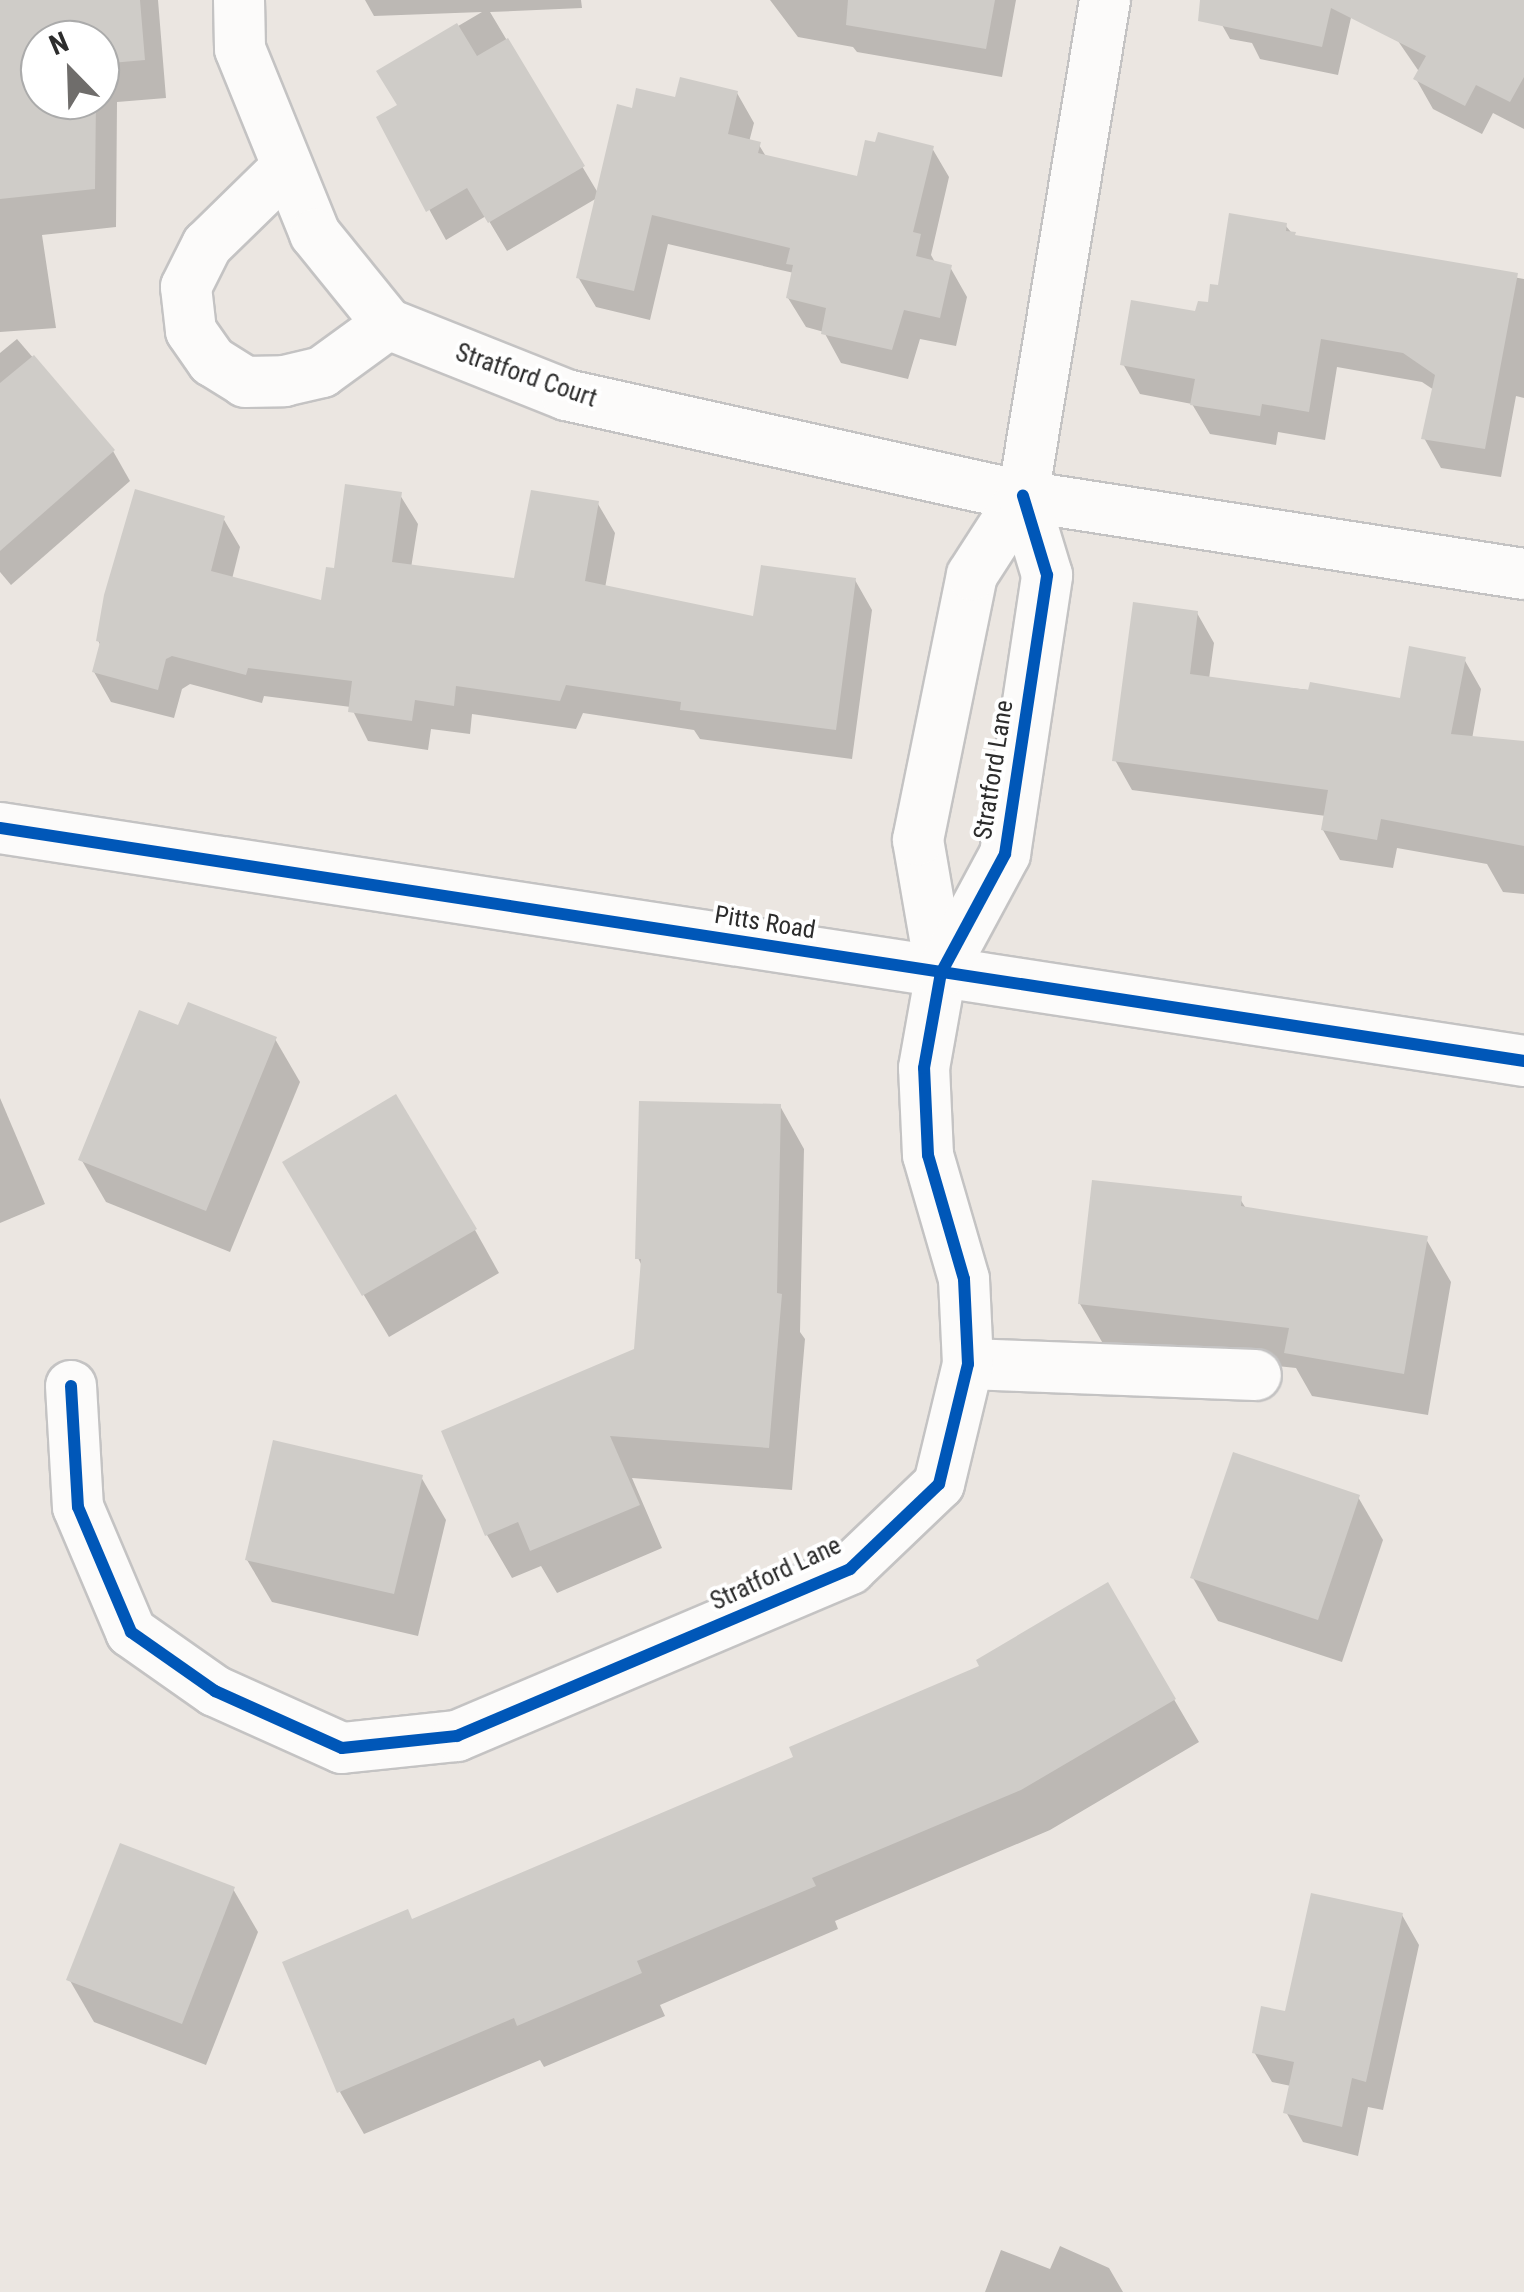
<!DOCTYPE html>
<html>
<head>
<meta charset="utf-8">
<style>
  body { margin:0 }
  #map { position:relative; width:1524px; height:2292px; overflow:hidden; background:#ebe6e1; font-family:"Roboto Condensed",sans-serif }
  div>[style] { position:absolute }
  .shadow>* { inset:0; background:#0003 }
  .building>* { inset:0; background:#cfccc8 }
  .roads { filter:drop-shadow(2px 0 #c4c3c3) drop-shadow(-2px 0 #c4c3c3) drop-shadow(0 2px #c4c3c3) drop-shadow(0 -2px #c4c3c3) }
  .minor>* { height:50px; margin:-25px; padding:0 25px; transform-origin:25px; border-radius:25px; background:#fcfbfa }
  .cycleway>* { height:12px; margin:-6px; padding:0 6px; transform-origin:6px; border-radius:6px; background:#0057b8 }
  span { translate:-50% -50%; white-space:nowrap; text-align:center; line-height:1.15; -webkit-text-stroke:8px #fff; paint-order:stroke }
  .street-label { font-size:25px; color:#2c2c2c }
  .north { position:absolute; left:20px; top:20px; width:100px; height:100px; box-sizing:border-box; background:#fff; border:2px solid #ababab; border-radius:50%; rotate:337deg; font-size:28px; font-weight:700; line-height:40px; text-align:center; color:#2c2c2c }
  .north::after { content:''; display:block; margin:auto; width:35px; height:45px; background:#6f6d6b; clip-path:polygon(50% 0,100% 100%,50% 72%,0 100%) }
</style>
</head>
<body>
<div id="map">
  <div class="shadow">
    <i style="clip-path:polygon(evenodd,0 0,158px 0,166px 98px,117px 102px,116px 227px,42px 235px,56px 328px,0 332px,0 0,40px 40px,100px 40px,100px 100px,40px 100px,40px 40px)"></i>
    <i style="clip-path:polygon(365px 0,581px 0,582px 8px,490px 12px,598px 193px,634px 111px,677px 100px,737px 93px,754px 123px,749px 142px,759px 145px,767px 158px,859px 179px,932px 148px,949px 177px,931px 255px,936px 264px,950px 267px,967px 297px,956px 346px,920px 339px,908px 379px,841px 363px,824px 332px,806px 327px,788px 298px,794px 273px,668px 244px,650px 320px,596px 307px,578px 277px,597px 198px,507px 251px,486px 216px,446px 240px,379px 118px,399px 106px,380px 72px,482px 12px,374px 16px)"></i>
    <i style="clip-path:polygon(770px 0,1016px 0,1002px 77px,857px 52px,853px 47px,798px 37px)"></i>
    <i style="clip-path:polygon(1214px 0,1355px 0,1338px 75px,1260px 59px,1252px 43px,1230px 39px,1213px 9px)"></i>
    <i style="clip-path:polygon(1419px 0,1524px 0,1524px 129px,1493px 113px,1482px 134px,1433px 109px,1416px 79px,1420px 73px,1398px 41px)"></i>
    <i style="clip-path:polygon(1285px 225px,1296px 238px,1524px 279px,1524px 398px,1516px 396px,1501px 477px,1441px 468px,1424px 438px,1434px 390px,1422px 382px,1337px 367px,1325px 440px,1278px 432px,1276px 445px,1210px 434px,1192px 404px,1140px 394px,1123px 364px,1210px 305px,1220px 288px)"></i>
    <i style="clip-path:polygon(17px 339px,113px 451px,130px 481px,11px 585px,0 572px,0 353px)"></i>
    <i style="clip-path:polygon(400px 495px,418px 524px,411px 568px,516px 581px,598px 504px,615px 533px,605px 588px,755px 619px,855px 580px,872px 610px,852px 759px,700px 739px,694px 730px,583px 713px,576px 729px,472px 714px,470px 734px,431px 729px,428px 750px,368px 741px,351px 707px,264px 696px,262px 703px,190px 684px,182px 689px,174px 718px,111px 702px,94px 672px,101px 647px,98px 640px,223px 518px,240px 547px,232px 579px,323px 603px,336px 570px)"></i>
    <i style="clip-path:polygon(1197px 613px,1214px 643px,1209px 679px,1402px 700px,1464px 659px,1481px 689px,1472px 739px,1524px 744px,1524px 894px,1503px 892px,1487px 864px,1397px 848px,1393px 868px,1340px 860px,1323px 830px,1326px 816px,1132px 790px,1115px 760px)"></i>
    <i style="clip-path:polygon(179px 1028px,275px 1039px,300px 1082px,230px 1252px,106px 1202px,81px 1159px)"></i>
    <i style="clip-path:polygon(0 1098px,45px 1204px,0 1223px)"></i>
    <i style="clip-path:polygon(780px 1106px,804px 1149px,800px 1332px,805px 1339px,792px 1490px,632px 1478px,662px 1548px,557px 1593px,541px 1566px,512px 1578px,487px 1535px,444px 1433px,636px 1351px,643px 1268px,638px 1258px)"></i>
    <i style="clip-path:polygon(1240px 1199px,1247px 1210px,1426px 1239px,1451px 1282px,1428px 1415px,1312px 1396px,1296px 1368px,1105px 1347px,1080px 1304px)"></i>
    <i style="clip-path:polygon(310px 1205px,475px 1230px,499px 1273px,389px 1337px)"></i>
    <i style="clip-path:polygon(421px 1477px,446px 1520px,418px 1636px,272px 1602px,247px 1560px)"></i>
    <i style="clip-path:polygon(1358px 1497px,1383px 1540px,1342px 1662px,1218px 1621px,1193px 1578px)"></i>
    <i style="clip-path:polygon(1107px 1585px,1199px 1742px,1050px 1830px,835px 1921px,838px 1929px,660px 2005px,665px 2016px,544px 2067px,540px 2060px,364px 2134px,340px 2092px,412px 1921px,796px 1758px,983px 1668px)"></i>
    <i style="clip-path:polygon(233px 1889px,258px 1932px,206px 2065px,94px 2022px,69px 1979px)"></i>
    <i style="clip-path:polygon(1402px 1915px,1419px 1945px,1383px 2110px,1368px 2107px,1358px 2156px,1303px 2142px,1286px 2112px,1291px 2086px,1272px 2082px,1254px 2052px,1287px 2014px)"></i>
    <i style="clip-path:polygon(1060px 2246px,1109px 2268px,1123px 2292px,985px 2292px,1001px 2250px,1050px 2269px)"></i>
  </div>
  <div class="building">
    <i style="clip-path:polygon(0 0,140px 0,145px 60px,100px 64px,100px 40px,40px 40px,40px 100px,96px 100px,95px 189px,0 199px)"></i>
    <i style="clip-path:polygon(848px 0,995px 0,986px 49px,846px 25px)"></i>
    <i style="clip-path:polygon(1200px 0,1524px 0,1524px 77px,1510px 102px,1476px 85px,1465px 106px,1413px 79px,1426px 56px,1331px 8px,1322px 47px,1198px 21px)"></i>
    <i style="clip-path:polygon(457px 23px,477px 56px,508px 38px,585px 166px,488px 223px,467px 188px,426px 212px,376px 117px,397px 105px,376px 71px)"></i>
    <i style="clip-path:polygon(680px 77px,738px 91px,728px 134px,761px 142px,758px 153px,857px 176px,865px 140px,875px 142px,878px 132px,934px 146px,913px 232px,921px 234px,916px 256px,952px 265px,940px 318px,904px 310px,892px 350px,821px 334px,826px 308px,786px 298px,793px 265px,786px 264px,790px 248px,652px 215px,634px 291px,576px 278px,617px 104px,632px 108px,636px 88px,675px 97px)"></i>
    <i style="clip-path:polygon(1229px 213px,1287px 223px,1286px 231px,1296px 232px,1295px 235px,1518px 273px,1485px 449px,1421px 439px,1435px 375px,1403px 353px,1321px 339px,1309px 412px,1262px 404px,1260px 416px,1190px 405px,1195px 379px,1120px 365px,1131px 300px,1195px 311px,1198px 301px,1208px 302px,1210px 284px,1218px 285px)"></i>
    <i style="clip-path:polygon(34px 355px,115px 450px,0 551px,0 383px)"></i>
    <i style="clip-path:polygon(345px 484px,402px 492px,392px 562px,514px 578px,531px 490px,599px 501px,585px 581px,753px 616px,761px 565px,856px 578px,836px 730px,680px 710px,681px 702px,566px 685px,560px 701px,456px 686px,454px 706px,415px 700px,412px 721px,348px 712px,352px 681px,248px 668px,246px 675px,172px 656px,166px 659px,158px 690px,92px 672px,100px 642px,96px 641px,104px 595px,135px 489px,225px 516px,211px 571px,321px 600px,326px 567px,334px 568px)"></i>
    <i style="clip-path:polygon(1133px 602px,1198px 611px,1190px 674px,1308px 690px,1310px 682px,1400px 698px,1409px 646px,1466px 657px,1451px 734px,1524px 741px,1524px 846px,1381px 819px,1377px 840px,1321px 830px,1328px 790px,1112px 761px)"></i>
    <i style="clip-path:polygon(188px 1002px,277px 1037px,206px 1211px,78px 1160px,139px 1010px,178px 1025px)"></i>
    <i style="clip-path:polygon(396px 1094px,477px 1229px,362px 1296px,282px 1162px)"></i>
    <i style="clip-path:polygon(639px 1101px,781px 1104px,777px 1293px,782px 1294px,769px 1448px,610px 1436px,640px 1505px,530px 1551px,518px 1522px,485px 1536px,441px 1431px,634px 1349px,641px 1259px,635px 1259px)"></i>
    <i style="clip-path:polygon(1092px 1180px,1242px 1196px,1241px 1206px,1428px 1236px,1404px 1374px,1284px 1353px,1289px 1328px,1078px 1304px)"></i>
    <i style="clip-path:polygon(273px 1440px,423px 1475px,394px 1594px,245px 1560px)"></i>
    <i style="clip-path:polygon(1233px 1452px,1360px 1495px,1318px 1620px,1190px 1578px)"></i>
    <i style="clip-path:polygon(1108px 1582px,1176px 1699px,1021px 1790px,812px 1878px,816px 1886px,637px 1961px,642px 1973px,517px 2026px,514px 2018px,337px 2093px,282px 1962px,408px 1909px,412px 1919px,793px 1757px,789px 1747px,979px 1666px,976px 1660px)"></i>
    <i style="clip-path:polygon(120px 1843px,235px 1887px,182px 2024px,66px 1980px)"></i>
    <i style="clip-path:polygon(1311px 1893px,1403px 1913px,1366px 2082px,1352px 2078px,1342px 2127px,1283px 2113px,1294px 2062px,1252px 2053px,1261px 2006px,1285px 2011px)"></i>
  </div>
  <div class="roads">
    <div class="minor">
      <i style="left:239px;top:0;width:49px;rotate:88.8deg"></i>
      <i style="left:240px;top:49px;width:200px;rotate:67.9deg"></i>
      <i style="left:315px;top:234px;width:116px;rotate:51deg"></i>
      <i style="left:388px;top:324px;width:192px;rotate:21.7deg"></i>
      <i style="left:566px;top:395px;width:468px;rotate:12.5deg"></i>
      <i style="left:1023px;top:496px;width:507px;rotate:8.85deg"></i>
      <i style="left:286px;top:168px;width:110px;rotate:135.7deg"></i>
      <i style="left:207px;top:245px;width:47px;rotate:116.6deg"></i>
      <i style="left:186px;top:287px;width:44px;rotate:83.5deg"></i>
      <i style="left:191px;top:331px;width:37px;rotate:55deg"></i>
      <i style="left:212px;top:361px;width:39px;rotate:32deg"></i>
      <i style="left:245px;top:382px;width:39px;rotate:-1deg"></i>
      <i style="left:284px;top:381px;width:39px;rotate:-13deg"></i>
      <i style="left:322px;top:372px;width:82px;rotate:-36deg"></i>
      <i style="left:0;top:828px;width:1542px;rotate:8.69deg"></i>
      <i style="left:941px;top:973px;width:135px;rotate:-99.8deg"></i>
      <i style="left:918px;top:840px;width:270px;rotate:-78.5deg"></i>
      <i style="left:972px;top:575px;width:94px;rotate:-57.2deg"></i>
      <i style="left:1023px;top:496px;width:503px;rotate:-80.61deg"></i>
      <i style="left:968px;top:1364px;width:288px;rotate:2.2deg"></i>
      <i style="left:71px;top:1386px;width:121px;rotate:86.7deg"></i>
      <i style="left:78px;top:1507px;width:136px;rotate:67deg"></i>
      <i style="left:131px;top:1632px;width:103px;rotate:35.1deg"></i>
      <i style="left:215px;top:1691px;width:139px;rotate:24.2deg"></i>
      <i style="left:342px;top:1748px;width:116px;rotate:-6deg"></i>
      <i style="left:457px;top:1736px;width:427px;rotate:-23deg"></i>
      <i style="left:850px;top:1569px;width:123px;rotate:-43.7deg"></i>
      <i style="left:939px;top:1484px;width:123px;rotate:-76.4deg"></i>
      <i style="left:968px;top:1364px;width:85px;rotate:-92.7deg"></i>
      <i style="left:964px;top:1279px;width:129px;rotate:-106.2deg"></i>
      <i style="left:928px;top:1155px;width:87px;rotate:-92.6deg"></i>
      <i style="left:924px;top:1068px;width:97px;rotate:-79.9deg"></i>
      <i style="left:941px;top:973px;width:135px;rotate:-61.7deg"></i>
      <i style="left:1005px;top:854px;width:282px;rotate:-81.4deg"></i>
      <i style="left:1047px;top:575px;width:83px;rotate:-106.9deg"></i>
    </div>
  </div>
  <div class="cycleway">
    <i style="left:0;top:828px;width:1542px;rotate:8.69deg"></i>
    <i style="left:71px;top:1386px;width:121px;rotate:86.7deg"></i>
    <i style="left:78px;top:1507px;width:136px;rotate:67deg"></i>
    <i style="left:131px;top:1632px;width:103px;rotate:35.1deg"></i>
    <i style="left:215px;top:1691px;width:139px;rotate:24.2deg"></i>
    <i style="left:342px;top:1748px;width:116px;rotate:-6deg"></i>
    <i style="left:457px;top:1736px;width:427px;rotate:-23deg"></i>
    <i style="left:850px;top:1569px;width:123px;rotate:-43.7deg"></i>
    <i style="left:939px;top:1484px;width:123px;rotate:-76.4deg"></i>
    <i style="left:968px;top:1364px;width:85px;rotate:-92.7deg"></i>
    <i style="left:964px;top:1279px;width:129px;rotate:-106.2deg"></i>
    <i style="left:928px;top:1155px;width:87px;rotate:-92.6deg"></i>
    <i style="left:924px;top:1068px;width:97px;rotate:-79.9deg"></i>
    <i style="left:941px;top:973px;width:135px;rotate:-61.7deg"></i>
    <i style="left:1005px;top:854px;width:282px;rotate:-81.4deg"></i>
    <i style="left:1047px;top:575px;width:83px;rotate:-106.9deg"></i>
  </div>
  <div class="street-label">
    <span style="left:526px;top:376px;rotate:19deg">Stratford Court</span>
    <span style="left:994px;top:770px;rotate:-81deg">Stratford Lane</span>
    <span style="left:765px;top:923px;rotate:9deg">Pitts Road</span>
    <span style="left:776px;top:1574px;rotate:-25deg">Stratford Lane</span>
  </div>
  <div class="north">N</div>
</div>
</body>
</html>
